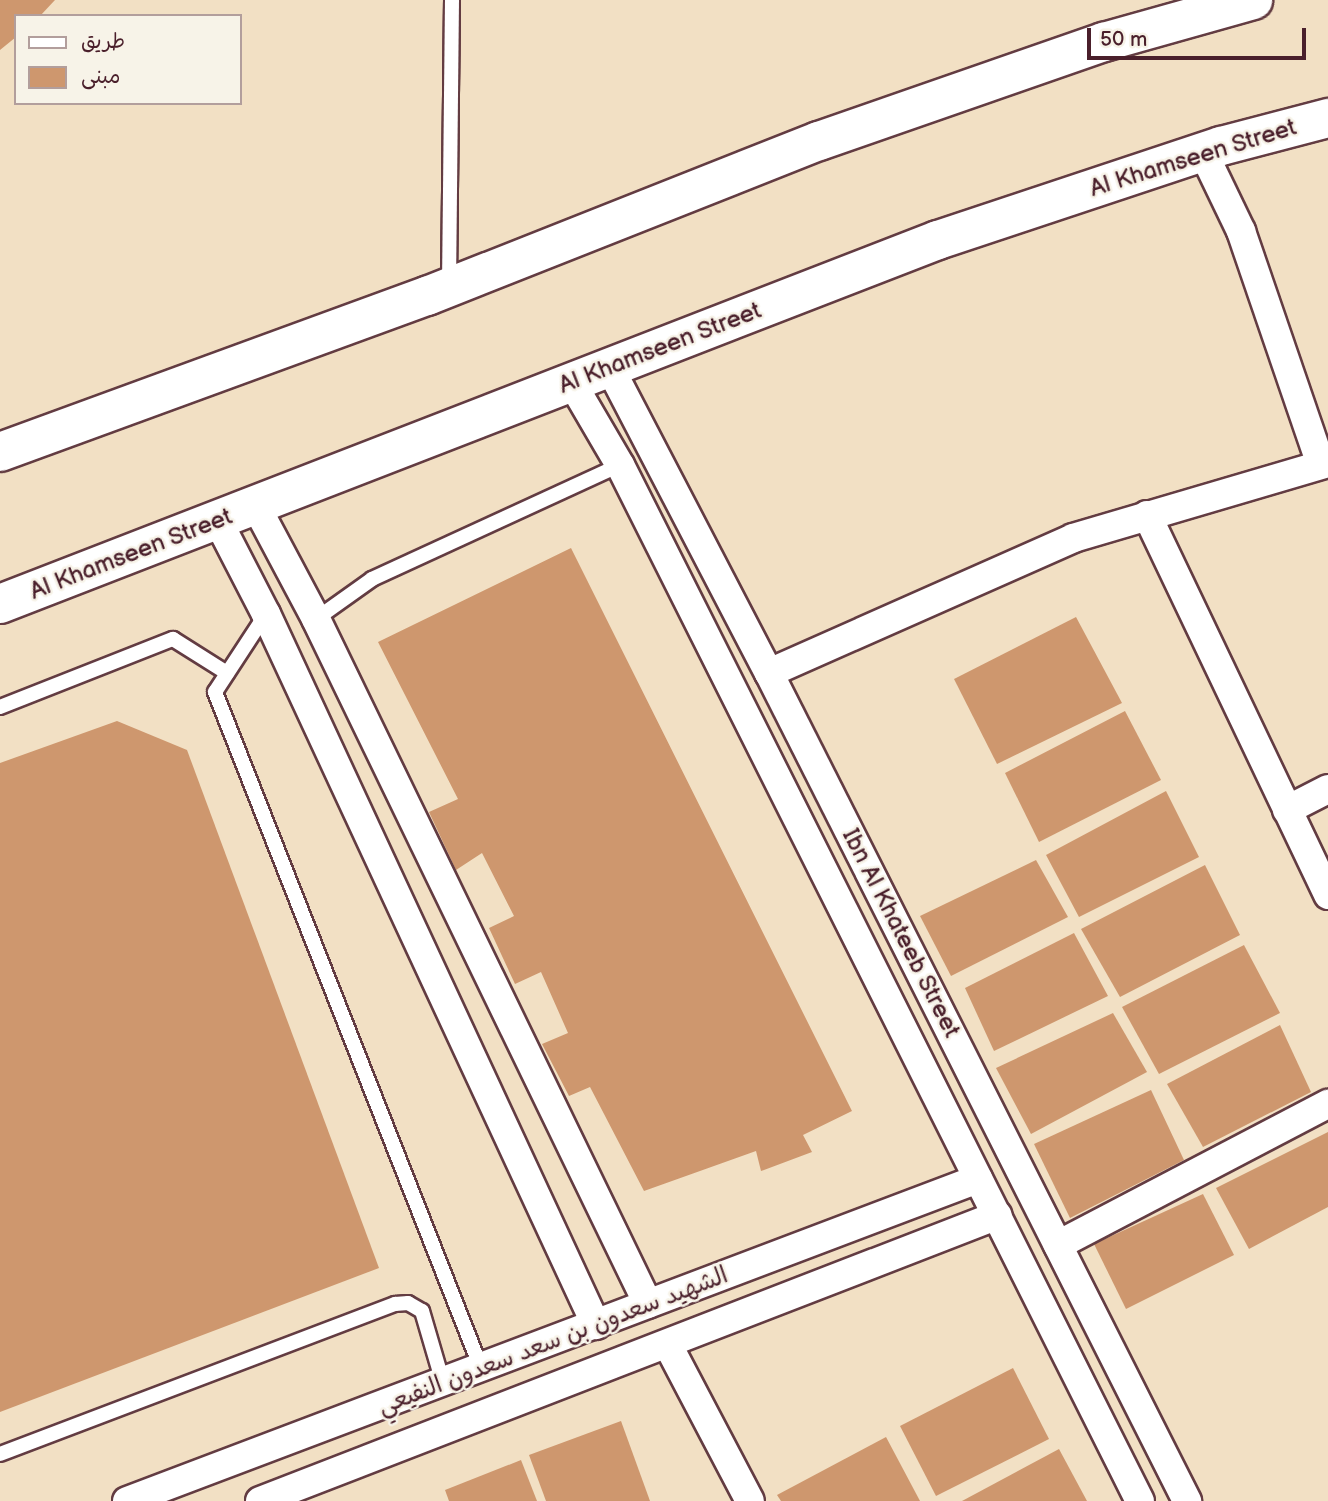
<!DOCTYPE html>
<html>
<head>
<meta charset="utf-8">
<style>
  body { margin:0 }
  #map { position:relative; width:1328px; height:1501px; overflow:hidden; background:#f2e0c4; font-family:"Balsamiq Sans","Playpen Sans Arabic",sans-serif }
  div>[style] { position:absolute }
  .building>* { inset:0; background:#ce976e }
  .roads { filter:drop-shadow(2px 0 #633c42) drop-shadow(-2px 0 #633c42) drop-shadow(0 2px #633c42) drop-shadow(0 -2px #633c42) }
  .lane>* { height:14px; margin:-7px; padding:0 7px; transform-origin:7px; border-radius:7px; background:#fff }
  .street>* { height:28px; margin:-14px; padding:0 14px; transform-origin:14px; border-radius:14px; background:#fff }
  .secondary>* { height:38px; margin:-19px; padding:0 19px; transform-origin:19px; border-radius:19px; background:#fff }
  span { translate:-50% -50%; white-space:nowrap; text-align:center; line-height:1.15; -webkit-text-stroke:5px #f7f3e8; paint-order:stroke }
  .street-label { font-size:24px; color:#4a1f2b }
  .legend { position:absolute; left:14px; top:14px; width:228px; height:91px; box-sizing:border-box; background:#f7f3e8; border:2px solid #b29e9c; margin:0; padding:9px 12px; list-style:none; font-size:21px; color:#4a1f2b }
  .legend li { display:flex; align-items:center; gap:14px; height:35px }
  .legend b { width:35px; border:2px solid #b29e9c }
  .scale { position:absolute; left:1087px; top:28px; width:219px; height:32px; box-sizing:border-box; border:4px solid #4a1f2b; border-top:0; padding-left:9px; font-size:21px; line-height:24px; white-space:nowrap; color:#4a1f2b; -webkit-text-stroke:5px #f7f3e8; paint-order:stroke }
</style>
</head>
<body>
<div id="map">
  <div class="building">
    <i style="clip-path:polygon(0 0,55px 0,40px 16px,16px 16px,16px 37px,0 50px)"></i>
    <i style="clip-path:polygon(571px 548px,852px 1111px,803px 1135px,812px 1152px,761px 1171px,756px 1151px,644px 1191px,590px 1087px,569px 1096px,542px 1044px,568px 1033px,541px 972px,515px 984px,489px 928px,514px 916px,482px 853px,456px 870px,429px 812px,458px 799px,378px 642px)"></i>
    <i style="clip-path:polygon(1076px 617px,1122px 703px,997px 764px,954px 679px)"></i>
    <i style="clip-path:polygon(1125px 711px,1161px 780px,1039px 842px,1005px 773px)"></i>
    <i style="clip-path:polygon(117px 721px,187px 750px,379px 1268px,0 1412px,0 763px)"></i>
    <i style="clip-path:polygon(1166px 791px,1199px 857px,1079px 917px,1046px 855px)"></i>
    <i style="clip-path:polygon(1036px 860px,1068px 917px,951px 976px,920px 916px)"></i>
    <i style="clip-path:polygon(1205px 865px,1240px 935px,1120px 997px,1081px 929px)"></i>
    <i style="clip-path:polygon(1074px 933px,1108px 996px,994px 1051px,965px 988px)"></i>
    <i style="clip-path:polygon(1244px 945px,1280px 1013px,1159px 1074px,1122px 1007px)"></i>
    <i style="clip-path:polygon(1113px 1013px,1147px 1072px,1031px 1134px,996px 1068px)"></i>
    <i style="clip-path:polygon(1280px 1025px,1311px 1092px,1203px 1147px,1167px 1084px)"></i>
    <i style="clip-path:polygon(1151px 1090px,1184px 1160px,1070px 1218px,1034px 1144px)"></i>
    <i style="clip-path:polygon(1328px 1132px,1328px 1207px,1249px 1249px,1216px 1188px)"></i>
    <i style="clip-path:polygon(1203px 1194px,1234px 1255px,1126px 1309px,1094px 1244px)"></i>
    <i style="clip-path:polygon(1013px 1368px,1049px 1439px,936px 1496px,900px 1426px)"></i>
    <i style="clip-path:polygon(621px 1421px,650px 1501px,546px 1501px,529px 1455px)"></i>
    <i style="clip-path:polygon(886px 1437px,920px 1501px,781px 1501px,777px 1495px)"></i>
    <i style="clip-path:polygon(1059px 1449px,1087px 1501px,962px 1501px)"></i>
    <i style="clip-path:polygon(521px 1460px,537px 1501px,449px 1501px,445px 1490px)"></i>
  </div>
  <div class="roads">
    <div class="lane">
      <i style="left:449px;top:286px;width:286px;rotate:-89.4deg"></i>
      <i style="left:266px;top:614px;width:93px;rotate:123.2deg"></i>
      <i style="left:215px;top:692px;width:726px;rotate:68.52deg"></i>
      <i style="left:316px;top:619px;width:69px;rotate:-35.5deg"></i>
      <i style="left:372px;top:579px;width:273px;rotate:-24.7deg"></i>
      <i style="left:0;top:707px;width:186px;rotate:-21.5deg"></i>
      <i style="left:173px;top:639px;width:64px;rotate:32.2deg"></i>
      <i style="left:0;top:1454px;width:423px;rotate:-20.8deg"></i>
      <i style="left:395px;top:1304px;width:13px;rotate:-4deg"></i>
      <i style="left:408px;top:1303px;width:16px;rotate:30deg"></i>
      <i style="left:422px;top:1311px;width:75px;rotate:73.7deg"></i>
    </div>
    <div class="street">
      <i style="left:1203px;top:152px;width:88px;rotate:64.3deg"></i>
      <i style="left:1241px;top:231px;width:246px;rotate:71.1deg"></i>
      <i style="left:610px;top:368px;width:344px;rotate:62.5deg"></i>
      <i style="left:769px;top:673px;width:928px;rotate:63.21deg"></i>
      <i style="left:572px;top:383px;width:95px;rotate:59.7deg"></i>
      <i style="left:620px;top:465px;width:1159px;rotate:63.35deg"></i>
      <i style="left:256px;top:506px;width:128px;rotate:62deg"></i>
      <i style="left:316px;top:619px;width:761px;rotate:64.14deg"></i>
      <i style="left:1147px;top:515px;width:421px;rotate:64.5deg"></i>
      <i style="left:218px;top:521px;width:105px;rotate:62.7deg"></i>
      <i style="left:266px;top:614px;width:784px;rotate:65.1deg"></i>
      <i style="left:769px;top:673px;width:333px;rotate:-23.9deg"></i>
      <i style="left:1073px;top:538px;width:266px;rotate:-16.4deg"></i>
      <i style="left:1287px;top:810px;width:46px;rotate:-27.1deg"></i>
      <i style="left:1058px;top:1245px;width:305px;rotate:-27.6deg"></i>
      <i style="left:668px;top:1345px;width:176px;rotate:62.3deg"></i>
      <i style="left:127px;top:1501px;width:910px;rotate:-20.73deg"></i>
      <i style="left:260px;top:1501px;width:791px;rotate:-21.18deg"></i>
    </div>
    <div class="secondary">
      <i style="left:0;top:452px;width:455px;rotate:-20.1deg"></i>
      <i style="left:427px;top:296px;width:422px;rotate:-21.6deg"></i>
      <i style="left:819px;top:141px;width:302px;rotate:-19.2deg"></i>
      <i style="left:1104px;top:42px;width:155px;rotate:-15.7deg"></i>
      <i style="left:0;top:604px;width:1006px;rotate:-21.21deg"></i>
      <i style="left:938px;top:240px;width:298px;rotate:-18.4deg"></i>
      <i style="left:1221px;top:146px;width:111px;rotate:-14.7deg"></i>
    </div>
  </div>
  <div class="street-label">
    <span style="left:1193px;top:158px;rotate:-17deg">Al Khamseen Street</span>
    <span style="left:660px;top:348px;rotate:-21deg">Al Khamseen Street</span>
    <span style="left:131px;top:554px;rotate:-21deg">Al Khamseen Street</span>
    <span style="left:901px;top:933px;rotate:63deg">Ibn Al Khateeb Street</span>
    <span style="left:553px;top:1341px;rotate:-21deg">الشهيد سعدون بن سعد سعدون النفيعي</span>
  </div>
  <ul class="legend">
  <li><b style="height:9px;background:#fff"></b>طريق</li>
  <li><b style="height:19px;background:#ce976e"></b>مبنى</li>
  </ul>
  <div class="scale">50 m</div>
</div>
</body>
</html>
